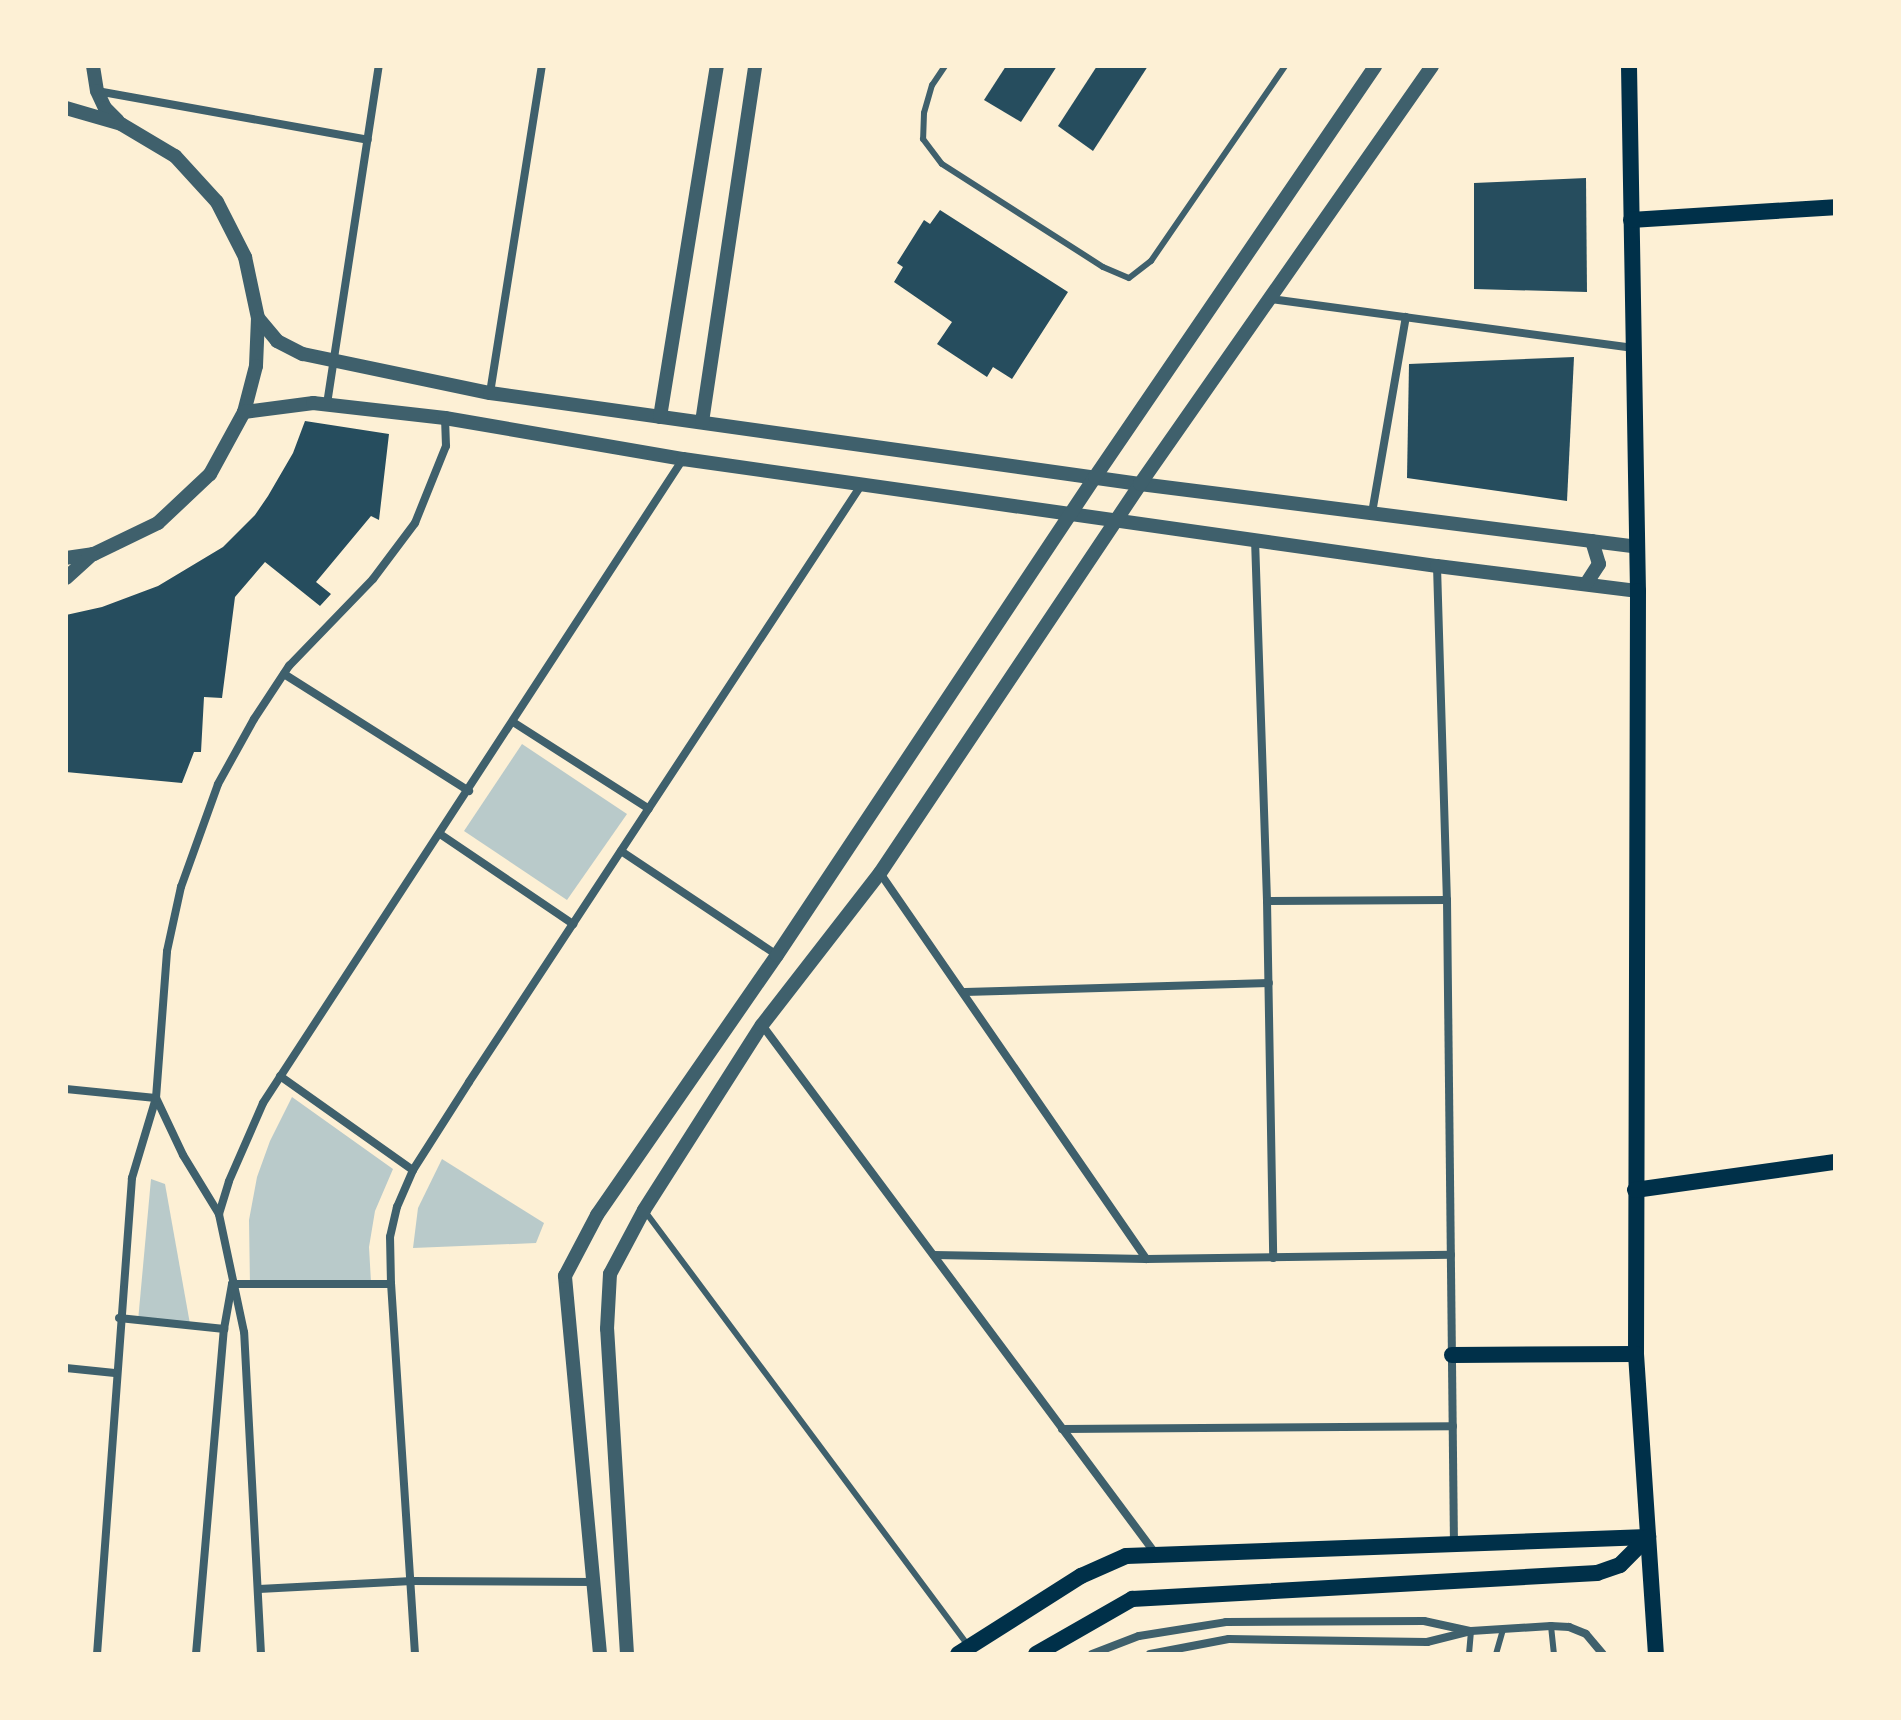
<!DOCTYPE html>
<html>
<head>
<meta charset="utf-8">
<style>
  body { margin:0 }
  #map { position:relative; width:1901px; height:1720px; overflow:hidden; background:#fdf0d5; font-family:"Alegreya Sans",sans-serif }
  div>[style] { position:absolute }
  .green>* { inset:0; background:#b9caca }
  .building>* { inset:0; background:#264d5e }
  .service>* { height:6px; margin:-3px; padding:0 3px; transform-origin:3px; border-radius:3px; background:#3f606c }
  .minor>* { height:8px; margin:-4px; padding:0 4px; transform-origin:4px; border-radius:4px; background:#3f606c }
  .tertiary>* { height:14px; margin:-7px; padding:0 7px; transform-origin:7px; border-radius:7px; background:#3f606c }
  .secondary>* { height:16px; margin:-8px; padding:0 8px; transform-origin:8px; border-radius:8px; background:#003049 }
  span { translate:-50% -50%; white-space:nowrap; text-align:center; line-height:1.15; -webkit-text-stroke:6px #fdf0d5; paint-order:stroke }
  .frame { position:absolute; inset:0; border:68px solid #fdf0d5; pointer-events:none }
</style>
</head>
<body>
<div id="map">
  <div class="green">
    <i style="clip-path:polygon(522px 744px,627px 814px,567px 900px,464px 831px)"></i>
    <i style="clip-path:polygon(292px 1097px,393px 1169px,375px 1211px,369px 1247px,371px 1282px,250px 1286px,249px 1220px,257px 1177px,270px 1141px)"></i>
    <i style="clip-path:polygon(442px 1159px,544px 1223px,536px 1243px,413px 1248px,418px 1208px)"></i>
    <i style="clip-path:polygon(151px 1179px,165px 1184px,190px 1324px,138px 1321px)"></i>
  </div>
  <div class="building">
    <i style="clip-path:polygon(1006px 66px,1057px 66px,1021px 122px,984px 100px)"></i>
    <i style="clip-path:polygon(1097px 66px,1148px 66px,1093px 151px,1058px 126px)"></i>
    <i style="clip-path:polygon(1586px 178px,1587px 292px,1474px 289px,1474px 183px)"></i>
    <i style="clip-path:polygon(940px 210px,1068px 292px,1012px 379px,993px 367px,987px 377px,937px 344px,952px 322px,894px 282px,903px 267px,897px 263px,914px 236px,924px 220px,930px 224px)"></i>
    <i style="clip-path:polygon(1574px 357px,1567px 501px,1407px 478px,1409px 364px)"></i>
    <i style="clip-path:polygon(305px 421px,389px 434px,379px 520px,371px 516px,316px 582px,331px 594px,320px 606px,265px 562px,235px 597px,222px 698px,204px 697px,201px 752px,194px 752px,182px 783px,66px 772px,66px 615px,102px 607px,158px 586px,223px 547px,255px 515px,268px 496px,293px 453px)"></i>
  </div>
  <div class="service">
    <i style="left:945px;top:66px;width:23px;rotate:124deg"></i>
    <i style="left:932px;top:85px;width:29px;rotate:106deg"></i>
    <i style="left:924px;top:113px;width:26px;rotate:92deg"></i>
    <i style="left:923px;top:139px;width:31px;rotate:53deg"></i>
    <i style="left:942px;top:164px;width:191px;rotate:32.6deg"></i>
    <i style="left:1103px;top:267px;width:28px;rotate:23deg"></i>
    <i style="left:1129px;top:278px;width:28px;rotate:-38deg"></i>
    <i style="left:1151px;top:261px;width:237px;rotate:-55.5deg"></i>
    <i style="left:644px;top:1210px;width:541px;rotate:53.34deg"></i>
    <i style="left:1551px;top:1626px;width:28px;rotate:84deg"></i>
    <i style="left:1469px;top:1654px;width:23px;rotate:-85deg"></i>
    <i style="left:1496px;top:1654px;width:26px;rotate:-74deg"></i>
  </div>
  <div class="minor">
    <i style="left:97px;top:91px;width:275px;rotate:10.2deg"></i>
    <i style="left:1271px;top:299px;width:366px;rotate:7.7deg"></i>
    <i style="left:490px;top:393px;width:331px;rotate:-81deg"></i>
    <i style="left:327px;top:404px;width:342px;rotate:-81.3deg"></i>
    <i style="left:1372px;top:513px;width:199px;rotate:-80.2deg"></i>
    <i style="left:1255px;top:539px;width:362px;rotate:88.1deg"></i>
    <i style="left:1267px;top:901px;width:357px;rotate:89deg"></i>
    <i style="left:1437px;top:566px;width:334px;rotate:88.3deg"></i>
    <i style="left:1447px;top:900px;width:644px;rotate:89.38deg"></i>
    <i style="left:284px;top:674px;width:219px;rotate:32.3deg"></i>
    <i style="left:513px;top:722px;width:161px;rotate:32.6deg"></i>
    <i style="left:440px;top:834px;width:161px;rotate:34.1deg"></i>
    <i style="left:621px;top:851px;width:187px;rotate:33.7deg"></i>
    <i style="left:880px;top:873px;width:469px;rotate:55.4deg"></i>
    <i style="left:1267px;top:901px;width:180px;rotate:-0.3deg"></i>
    <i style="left:965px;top:992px;width:304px;rotate:-1.7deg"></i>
    <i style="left:762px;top:1025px;width:658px;rotate:53.34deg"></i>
    <i style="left:280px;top:1076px;width:163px;rotate:35.3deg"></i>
    <i style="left:66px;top:1089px;width:90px;rotate:5.7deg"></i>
    <i style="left:156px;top:1098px;width:84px;rotate:106.7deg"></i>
    <i style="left:132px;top:1178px;width:477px;rotate:94.2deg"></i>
    <i style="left:219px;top:1214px;width:34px;rotate:-73deg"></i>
    <i style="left:229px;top:1181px;width:85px;rotate:-66.4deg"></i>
    <i style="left:263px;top:1103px;width:769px;rotate:-56.89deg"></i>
    <i style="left:934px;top:1255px;width:212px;rotate:1.1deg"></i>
    <i style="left:1146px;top:1259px;width:305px;rotate:-0.8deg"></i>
    <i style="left:119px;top:1318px;width:106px;rotate:6deg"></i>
    <i style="left:66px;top:1368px;width:49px;rotate:5.8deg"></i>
    <i style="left:1062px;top:1429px;width:391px;rotate:-0.4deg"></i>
    <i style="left:259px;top:1589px;width:153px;rotate:-3deg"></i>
    <i style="left:412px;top:1581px;width:182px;rotate:0.3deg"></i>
    <i style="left:196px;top:1654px;width:326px;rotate:-85.1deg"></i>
    <i style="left:224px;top:1329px;width:46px;rotate:-79.9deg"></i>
    <i style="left:232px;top:1284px;width:159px"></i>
    <i style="left:261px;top:1654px;width:322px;rotate:-93deg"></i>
    <i style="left:244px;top:1332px;width:121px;rotate:-102deg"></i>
    <i style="left:219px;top:1214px;width:69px;rotate:-121.4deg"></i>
    <i style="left:183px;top:1155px;width:63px;rotate:-115.3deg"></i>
    <i style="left:156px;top:1098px;width:147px;rotate:-85.7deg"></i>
    <i style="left:167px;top:951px;width:66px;rotate:-77.7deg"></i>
    <i style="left:181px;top:887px;width:109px;rotate:-70.2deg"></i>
    <i style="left:218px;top:784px;width:74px;rotate:-61deg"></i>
    <i style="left:254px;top:719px;width:64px;rotate:-56.6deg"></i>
    <i style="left:289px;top:666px;width:121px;rotate:-46deg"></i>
    <i style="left:373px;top:579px;width:70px;rotate:-53.1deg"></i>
    <i style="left:415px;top:523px;width:83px;rotate:-68.1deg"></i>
    <i style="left:446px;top:446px;width:28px;rotate:-92deg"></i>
    <i style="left:415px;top:1654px;width:371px;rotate:-93.7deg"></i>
    <i style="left:391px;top:1284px;width:47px;rotate:-91.2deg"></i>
    <i style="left:390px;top:1237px;width:31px;rotate:-77deg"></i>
    <i style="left:397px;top:1207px;width:40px;rotate:-66.6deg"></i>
    <i style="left:413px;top:1170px;width:104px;rotate:-57.5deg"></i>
    <i style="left:469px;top:1082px;width:716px;rotate:-56.69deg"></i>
    <i style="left:1092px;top:1654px;width:50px;rotate:-21deg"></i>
    <i style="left:1139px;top:1636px;width:88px;rotate:-9.1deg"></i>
    <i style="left:1226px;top:1622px;width:198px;rotate:-0.3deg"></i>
    <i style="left:1424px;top:1621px;width:47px;rotate:12.3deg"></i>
    <i style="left:1150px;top:1654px;width:80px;rotate:-10.8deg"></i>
    <i style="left:1229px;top:1639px;width:198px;rotate:0.9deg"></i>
    <i style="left:1427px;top:1642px;width:45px;rotate:-14deg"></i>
    <i style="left:1471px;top:1631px;width:80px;rotate:-3.6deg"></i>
    <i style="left:1551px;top:1626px;width:18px;rotate:3deg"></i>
    <i style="left:1569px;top:1627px;width:18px;rotate:22deg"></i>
    <i style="left:1586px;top:1634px;width:26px;rotate:50deg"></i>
  </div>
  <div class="tertiary">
    <i style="left:93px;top:66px;width:25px;rotate:81deg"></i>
    <i style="left:97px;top:91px;width:19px;rotate:65deg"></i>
    <i style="left:105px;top:108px;width:18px;rotate:45deg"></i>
    <i style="left:66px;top:108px;width:57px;rotate:16.2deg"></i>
    <i style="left:121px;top:124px;width:63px;rotate:30.7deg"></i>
    <i style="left:175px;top:156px;width:62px;rotate:47.6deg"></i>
    <i style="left:217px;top:202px;width:62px;rotate:63deg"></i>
    <i style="left:245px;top:257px;width:62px;rotate:78deg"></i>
    <i style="left:258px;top:318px;width:48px;rotate:92.4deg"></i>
    <i style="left:256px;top:366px;width:48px;rotate:104.6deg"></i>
    <i style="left:244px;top:412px;width:71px;rotate:118.7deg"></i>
    <i style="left:210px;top:474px;width:71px;rotate:136.7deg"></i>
    <i style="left:158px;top:523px;width:71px;rotate:154.2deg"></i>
    <i style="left:94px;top:554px;width:28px;rotate:172deg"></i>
    <i style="left:258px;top:318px;width:30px;rotate:50deg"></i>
    <i style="left:277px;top:341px;width:29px;rotate:27deg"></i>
    <i style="left:303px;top:354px;width:191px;rotate:11.8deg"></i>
    <i style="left:490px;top:393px;width:656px;rotate:7.97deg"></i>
    <i style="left:1140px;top:484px;width:500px;rotate:7.2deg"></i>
    <i style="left:244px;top:412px;width:70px;rotate:-7.4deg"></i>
    <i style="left:313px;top:403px;width:133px;rotate:6.5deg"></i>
    <i style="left:445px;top:418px;width:242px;rotate:9.8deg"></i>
    <i style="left:683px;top:459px;width:762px;rotate:8.08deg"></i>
    <i style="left:1437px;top:566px;width:203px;rotate:7.1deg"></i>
    <i style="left:660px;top:417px;width:356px;rotate:-80.8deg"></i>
    <i style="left:702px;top:422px;width:360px;rotate:-81.5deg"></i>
    <i style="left:66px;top:578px;width:36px;rotate:-42deg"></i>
    <i style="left:1586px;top:584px;width:24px;rotate:-57deg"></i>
    <i style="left:1599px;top:564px;width:24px;rotate:-107deg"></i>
    <i style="left:600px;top:1654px;width:380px;rotate:-95.3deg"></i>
    <i style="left:565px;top:1276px;width:69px;rotate:-62.3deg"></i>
    <i style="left:597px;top:1215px;width:316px;rotate:-55.3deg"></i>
    <i style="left:777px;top:955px;width:574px;rotate:-56.37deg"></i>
    <i style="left:1095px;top:477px;width:497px;rotate:-55.7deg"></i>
    <i style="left:627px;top:1654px;width:326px;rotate:-93.5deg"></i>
    <i style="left:607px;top:1329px;width:55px;rotate:-86.9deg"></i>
    <i style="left:610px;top:1274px;width:72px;rotate:-62deg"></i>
    <i style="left:644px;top:1210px;width:219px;rotate:-57.5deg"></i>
    <i style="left:762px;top:1025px;width:192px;rotate:-52.2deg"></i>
    <i style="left:880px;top:873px;width:468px;rotate:-56.2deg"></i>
    <i style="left:1140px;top:484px;width:510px;rotate:-55.06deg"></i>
  </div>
  <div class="secondary">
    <i style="left:1629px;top:66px;width:525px;rotate:89.02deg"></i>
    <i style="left:1638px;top:591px;width:763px;rotate:90.15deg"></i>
    <i style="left:1636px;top:1354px;width:301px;rotate:86.2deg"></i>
    <i style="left:1631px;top:220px;width:204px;rotate:-3.6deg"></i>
    <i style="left:1635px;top:1190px;width:202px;rotate:-8deg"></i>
    <i style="left:1452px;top:1355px;width:184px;rotate:-0.3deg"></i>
    <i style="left:958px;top:1654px;width:146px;rotate:-32.4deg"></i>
    <i style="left:1081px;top:1576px;width:49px;rotate:-24deg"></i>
    <i style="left:1126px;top:1556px;width:522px;rotate:-2.08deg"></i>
    <i style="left:1036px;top:1654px;width:111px;rotate:-29.8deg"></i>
    <i style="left:1132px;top:1599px;width:466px;rotate:-3.2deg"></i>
    <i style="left:1597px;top:1573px;width:24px;rotate:-19deg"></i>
    <i style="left:1620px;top:1565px;width:40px;rotate:-45deg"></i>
  </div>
  <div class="frame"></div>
</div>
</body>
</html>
